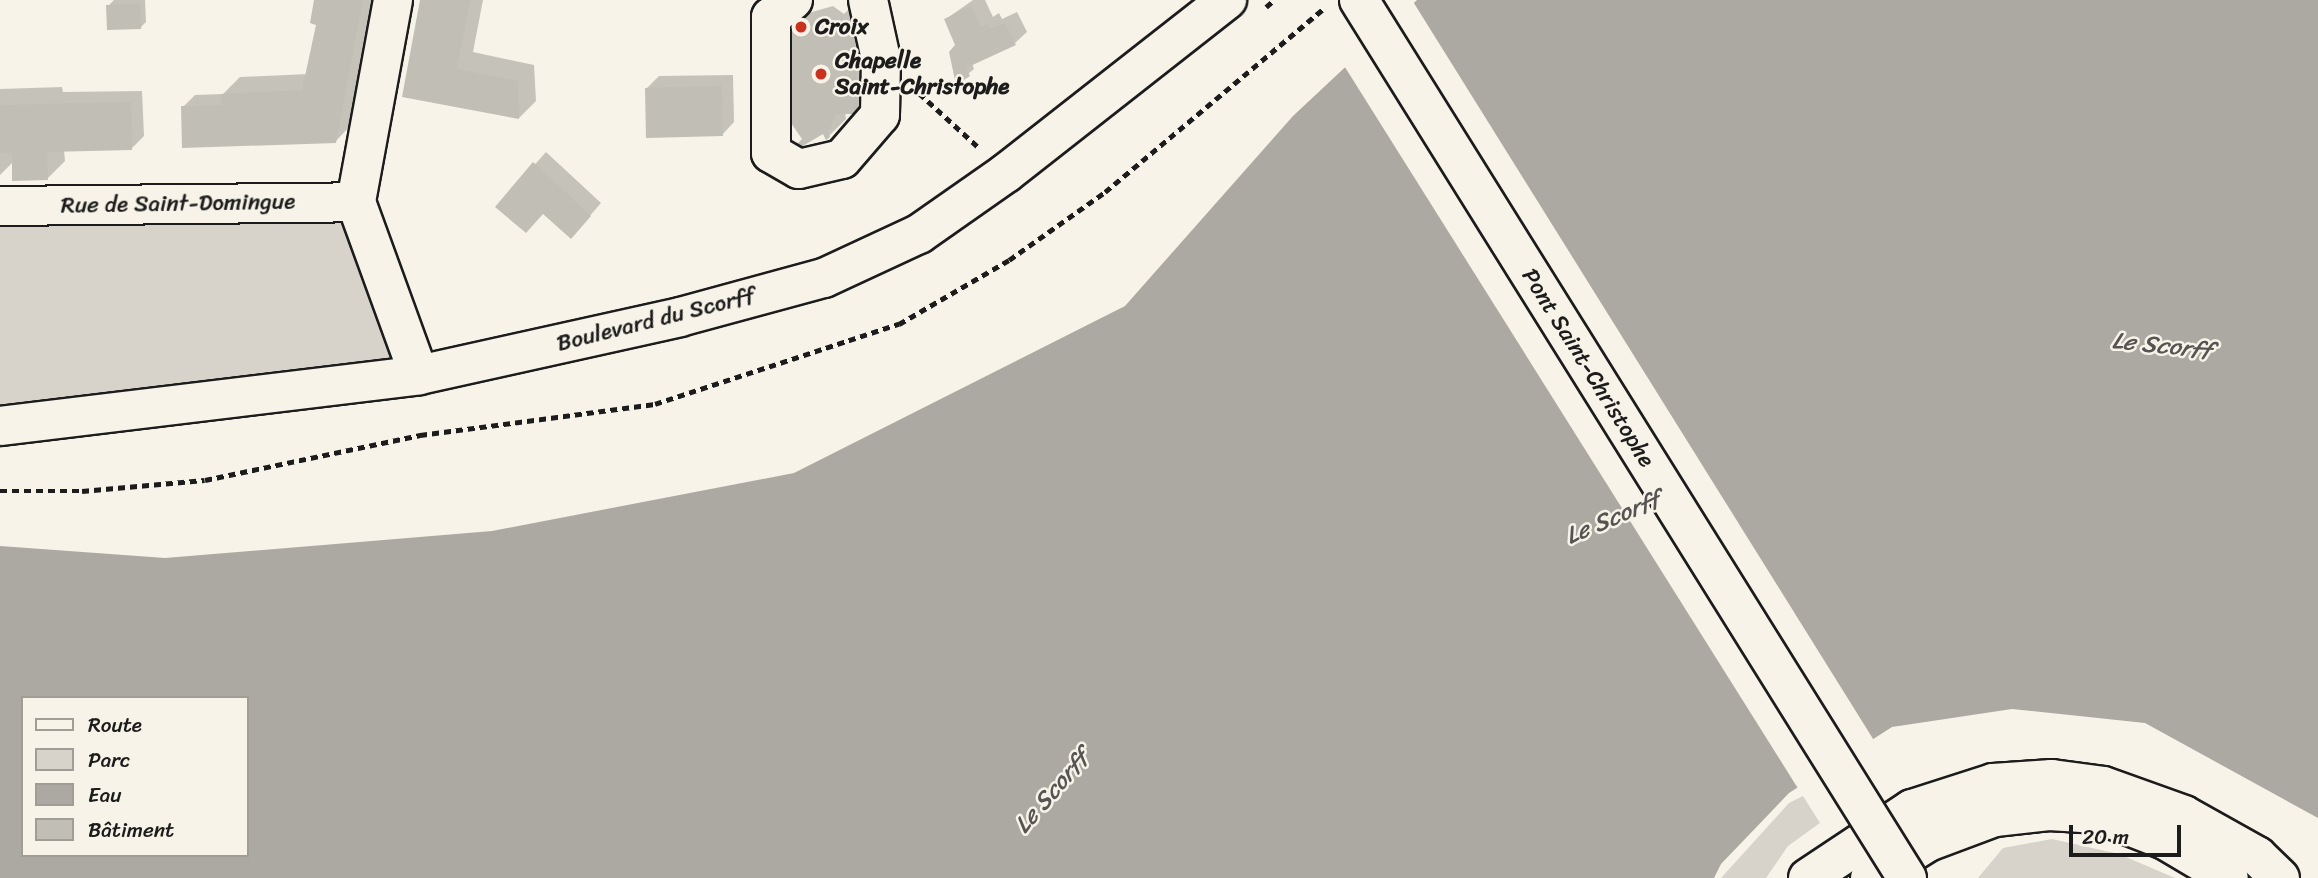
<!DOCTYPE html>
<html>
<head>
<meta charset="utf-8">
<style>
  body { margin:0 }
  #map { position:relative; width:2318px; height:878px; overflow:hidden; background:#f7f3e8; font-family:Sriracha,sans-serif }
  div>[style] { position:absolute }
  .green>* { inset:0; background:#d7d3cb }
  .water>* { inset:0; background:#aca9a2 }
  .pier>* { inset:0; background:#f7f3e8 }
  .shadow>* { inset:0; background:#0003 }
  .building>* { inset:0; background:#c0beb5 }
  .path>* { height:4.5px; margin-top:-2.25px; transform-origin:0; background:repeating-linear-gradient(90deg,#1c1c1c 0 7px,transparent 0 12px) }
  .roads { filter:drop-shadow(2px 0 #1c1c1c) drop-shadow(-2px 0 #1c1c1c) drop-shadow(0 2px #1c1c1c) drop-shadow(0 -2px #1c1c1c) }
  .street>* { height:38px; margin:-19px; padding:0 19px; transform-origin:19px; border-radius:19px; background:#f7f3e8 }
  .secondary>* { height:38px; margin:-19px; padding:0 19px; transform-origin:19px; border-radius:19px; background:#f7f3e8 }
  .bridges { filter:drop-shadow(2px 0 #1c1c1c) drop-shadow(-2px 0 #1c1c1c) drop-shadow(0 2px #1c1c1c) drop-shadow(0 -2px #1c1c1c) }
  .secondary-bridge>* { height:38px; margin:-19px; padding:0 19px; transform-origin:19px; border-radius:19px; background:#f7f3e8 }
  .dots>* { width:19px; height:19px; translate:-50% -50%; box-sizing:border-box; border:4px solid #f7f3e8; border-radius:50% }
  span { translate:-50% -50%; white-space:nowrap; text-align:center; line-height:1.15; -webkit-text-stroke:5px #f7f3e8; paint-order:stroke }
  .poi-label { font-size:23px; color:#1c1c1c; font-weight:700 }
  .left { translate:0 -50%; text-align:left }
  .street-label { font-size:23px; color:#1c1c1c }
  .water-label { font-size:24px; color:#565452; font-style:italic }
  .legend { position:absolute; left:21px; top:696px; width:228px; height:161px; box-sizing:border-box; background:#f7f3e8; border:2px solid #9f9d96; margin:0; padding:9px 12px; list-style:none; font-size:21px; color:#1c1c1c }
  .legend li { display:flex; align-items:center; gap:14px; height:35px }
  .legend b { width:35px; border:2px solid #9f9d96 }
  .scale { position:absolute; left:2069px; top:825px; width:112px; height:32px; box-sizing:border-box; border:4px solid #1c1c1c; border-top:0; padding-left:9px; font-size:21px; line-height:24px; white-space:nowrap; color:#1c1c1c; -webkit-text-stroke:5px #f7f3e8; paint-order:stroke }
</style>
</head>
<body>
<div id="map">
  <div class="green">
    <i style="clip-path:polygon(356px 202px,418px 375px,0 426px,0 206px)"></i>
    <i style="clip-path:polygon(1803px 796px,1820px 823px,1788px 846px,1766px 878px,1721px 878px,1789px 803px)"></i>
    <i style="clip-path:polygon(2052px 839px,2119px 854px,2175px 878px,1978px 878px,2003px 848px)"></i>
  </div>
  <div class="water">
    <i style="clip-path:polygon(evenodd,1417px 0,2318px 0,2318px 818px,2145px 723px,2012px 709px,1892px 727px,1789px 793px,1721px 864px,1714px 878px,0 878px,0 546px,165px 558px,492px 531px,794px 473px,1125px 306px,1293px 116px,1417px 0,23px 698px,247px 698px,247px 855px,23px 855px,23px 698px)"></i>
  </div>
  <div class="pier">
    <i style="clip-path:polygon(1412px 0,1875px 742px,1799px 790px,1343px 64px)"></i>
  </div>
  <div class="shadow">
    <i style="clip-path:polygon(114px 0,145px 0,146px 22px,140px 28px,108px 6px)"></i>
    <i style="clip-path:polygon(316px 0,373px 0,352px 124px,335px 142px,183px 107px,195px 95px,223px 94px,240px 77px,308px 74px,318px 23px)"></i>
    <i style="clip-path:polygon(422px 0,483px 0,473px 52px,534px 65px,536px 101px,519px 118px,404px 95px)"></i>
    <i style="clip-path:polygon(973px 0,985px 0,993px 17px,999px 13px,1002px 19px,1017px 12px,1027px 32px,1015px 43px,972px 63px,974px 69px,957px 83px,958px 45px,946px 19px)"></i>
    <i style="clip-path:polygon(833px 6px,844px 14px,851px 7px,874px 95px,857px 112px,845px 112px,846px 119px,829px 136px,824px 132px,804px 139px,784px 27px,805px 14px)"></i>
    <i style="clip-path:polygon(733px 75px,734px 122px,723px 134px,647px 88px,659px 76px)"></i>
    <i style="clip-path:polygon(62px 87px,63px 92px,142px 91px,144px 136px,132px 148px,64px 150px,65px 161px,48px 178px,14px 161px,0 175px,0 89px)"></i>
    <i style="clip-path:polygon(546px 152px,601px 203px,582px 225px,543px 212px,497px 207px)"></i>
  </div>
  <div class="building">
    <i style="clip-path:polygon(314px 0,363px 0,336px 143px,182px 148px,181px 106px,221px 105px,221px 94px,302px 90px,316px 25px,310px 23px)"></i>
    <i style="clip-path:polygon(420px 0,470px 0,457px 69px,518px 81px,519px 119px,402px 97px)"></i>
    <i style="clip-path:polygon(140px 4px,141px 29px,107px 30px,106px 5px)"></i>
    <i style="clip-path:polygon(971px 6px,981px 27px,987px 24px,990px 29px,1005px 23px,1016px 45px,966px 68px,970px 76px,956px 85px,949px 52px,955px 45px,944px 19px)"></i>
    <i style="clip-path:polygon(834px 22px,836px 29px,854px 28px,858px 114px,836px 114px,828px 133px,830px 137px,826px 140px,823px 134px,801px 147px,797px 144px,802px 139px,789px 120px,787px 30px,815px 23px,827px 30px)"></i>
    <i style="clip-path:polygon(722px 86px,723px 136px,646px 138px,645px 88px)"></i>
    <i style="clip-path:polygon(131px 102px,132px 150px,47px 152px,48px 180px,12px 181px,12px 153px,0 153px,0 105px)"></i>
    <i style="clip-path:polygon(533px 162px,591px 216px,571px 239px,543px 214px,526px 233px,495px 207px)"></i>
  </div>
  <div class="path">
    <i style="left:1266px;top:7px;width:11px;rotate:-41deg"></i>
    <i style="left:919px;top:93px;width:79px;rotate:42.4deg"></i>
    <i style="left:0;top:491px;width:82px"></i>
    <i style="left:82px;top:491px;width:123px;rotate:-5.1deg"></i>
    <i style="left:205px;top:480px;width:220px;rotate:-11.8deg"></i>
    <i style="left:420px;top:435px;width:237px;rotate:-7.5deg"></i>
    <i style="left:655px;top:404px;width:257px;rotate:-18.2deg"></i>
    <i style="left:899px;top:324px;width:127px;rotate:-30.2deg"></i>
    <i style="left:1009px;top:260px;width:118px;rotate:-35.3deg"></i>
    <i style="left:1105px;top:192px;width:285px;rotate:-40deg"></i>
  </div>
  <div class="roads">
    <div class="street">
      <i style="left:393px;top:0;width:205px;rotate:100.4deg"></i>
      <i style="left:356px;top:202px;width:184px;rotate:70deg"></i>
      <i style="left:793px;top:0;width:28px;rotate:142deg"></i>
      <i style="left:771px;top:17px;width:136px;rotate:90deg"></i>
      <i style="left:771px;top:153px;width:32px;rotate:30deg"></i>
      <i style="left:799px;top:169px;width:44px;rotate:-13.1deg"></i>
      <i style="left:842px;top:159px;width:58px;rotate:-49.2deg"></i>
      <i style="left:880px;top:115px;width:56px;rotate:-89deg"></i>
      <i style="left:881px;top:59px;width:60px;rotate:-102.4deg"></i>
      <i style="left:0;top:206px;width:356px;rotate:-0.6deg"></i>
    </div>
    <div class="secondary">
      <i style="left:0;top:426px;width:422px;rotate:-6.9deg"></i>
      <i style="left:419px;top:375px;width:267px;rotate:-12.5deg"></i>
      <i style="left:680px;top:317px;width:149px;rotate:-15.2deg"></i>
      <i style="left:824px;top:278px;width:105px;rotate:-24.9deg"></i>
      <i style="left:919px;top:234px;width:106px;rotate:-35deg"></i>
      <i style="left:1006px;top:173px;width:281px;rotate:-38.1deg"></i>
      <i style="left:1808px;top:878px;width:125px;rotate:-33.6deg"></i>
      <i style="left:1912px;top:809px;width:85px;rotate:-17.8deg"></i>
      <i style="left:1993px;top:783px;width:59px;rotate:-3.9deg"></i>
      <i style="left:2052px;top:779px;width:51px;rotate:7.8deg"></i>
      <i style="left:2103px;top:786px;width:86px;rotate:19.7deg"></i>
      <i style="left:2184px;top:815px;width:84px;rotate:29.3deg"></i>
      <i style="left:2257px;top:856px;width:32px;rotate:44deg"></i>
      <i style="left:1870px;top:878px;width:68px;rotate:-31.8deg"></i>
      <i style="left:1928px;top:842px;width:72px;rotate:-20.5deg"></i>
      <i style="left:1995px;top:817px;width:54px;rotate:-6.3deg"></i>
      <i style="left:2049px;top:811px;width:49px;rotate:3.5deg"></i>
      <i style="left:2098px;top:814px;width:72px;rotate:21.2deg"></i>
      <i style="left:2165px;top:840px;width:74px;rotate:30.7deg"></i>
    </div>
  </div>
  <div class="bridges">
    <div class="secondary-bridge">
      <i style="left:1359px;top:0;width:1035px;rotate:58.03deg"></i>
    </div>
  </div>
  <div class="dots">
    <i style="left:801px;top:27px;background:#c8321e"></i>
    <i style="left:821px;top:74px;background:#c8321e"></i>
  </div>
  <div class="poi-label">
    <span class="left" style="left:815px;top:27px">Croix</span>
    <span class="left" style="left:835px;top:74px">Chapelle<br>Saint-Christophe</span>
  </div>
  <div class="street-label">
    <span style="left:178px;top:204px;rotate:-1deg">Rue de Saint-Domingue</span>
    <span style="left:656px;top:320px;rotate:-14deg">Boulevard du Scorff</span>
    <span style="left:1588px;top:368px;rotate:58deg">Pont Saint-Christophe</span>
  </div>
  <div class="water-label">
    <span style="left:2162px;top:346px;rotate:6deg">Le Scorff</span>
    <span style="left:1613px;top:518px;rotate:-23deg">Le Scorff</span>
    <span style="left:1052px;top:792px;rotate:-49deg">Le Scorff</span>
  </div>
  <ul class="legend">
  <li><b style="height:9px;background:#f7f3e8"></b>Route</li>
  <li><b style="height:19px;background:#d7d3cb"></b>Parc</li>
  <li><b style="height:19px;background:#aca9a2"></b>Eau</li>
  <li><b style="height:19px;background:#c0beb5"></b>Bâtiment</li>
  </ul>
  <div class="scale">20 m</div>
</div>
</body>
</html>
